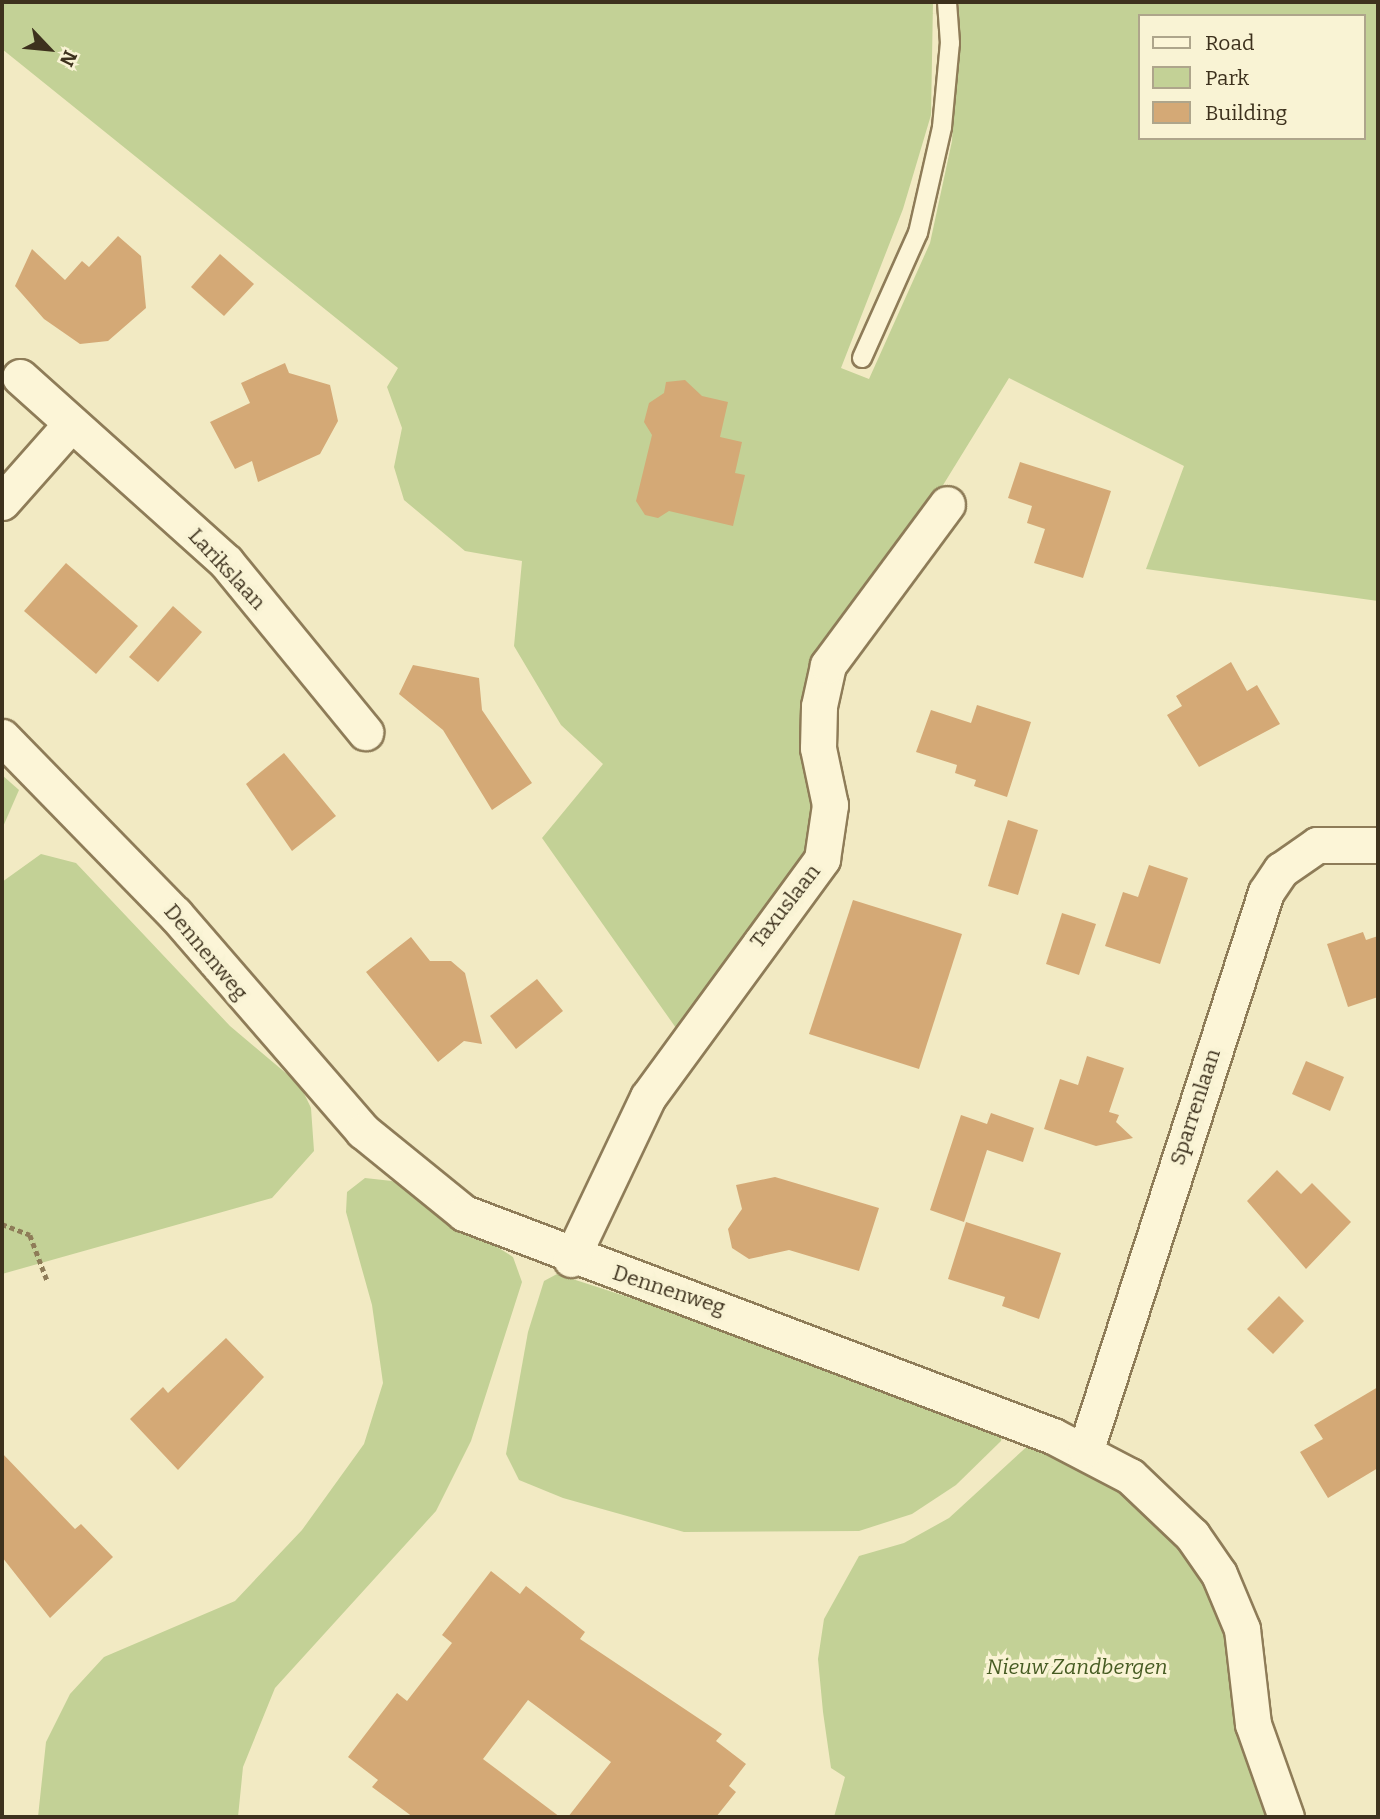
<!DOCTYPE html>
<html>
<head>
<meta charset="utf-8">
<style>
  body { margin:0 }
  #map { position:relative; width:1380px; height:1819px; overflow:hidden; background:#f2eac3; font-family:Bitter,serif }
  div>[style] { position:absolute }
  .green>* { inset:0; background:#c3d196 }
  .building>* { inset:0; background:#d4a976 }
  .path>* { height:4.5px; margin-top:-2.25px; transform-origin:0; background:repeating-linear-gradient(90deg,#8e7c58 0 5px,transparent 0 8.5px) }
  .roads { filter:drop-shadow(2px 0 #8e7c58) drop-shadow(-2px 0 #8e7c58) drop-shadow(0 2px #8e7c58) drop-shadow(0 -2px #8e7c58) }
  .service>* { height:18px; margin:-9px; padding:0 9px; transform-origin:9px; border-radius:9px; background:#fcf5d7 }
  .minor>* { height:35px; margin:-17.5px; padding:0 17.5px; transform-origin:17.5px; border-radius:17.5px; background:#fcf5d7 }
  span { translate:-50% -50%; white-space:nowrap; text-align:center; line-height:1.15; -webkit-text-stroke:7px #f9f3d4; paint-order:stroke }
  .street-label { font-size:21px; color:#3d311d }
  .park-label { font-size:21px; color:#465b22; font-style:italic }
  .frame { position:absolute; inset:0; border:4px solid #3d311d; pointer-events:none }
  .legend { position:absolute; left:1138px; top:14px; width:228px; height:126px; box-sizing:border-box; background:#f9f3d4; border:2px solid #aea58b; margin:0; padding:9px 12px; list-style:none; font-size:21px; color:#3d311d }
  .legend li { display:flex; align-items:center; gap:14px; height:35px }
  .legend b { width:35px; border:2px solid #aea58b }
  .north { position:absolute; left:14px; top:14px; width:70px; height:70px; -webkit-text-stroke:5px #f9f3d4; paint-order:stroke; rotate:116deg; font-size:19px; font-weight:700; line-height:28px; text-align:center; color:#3d311d }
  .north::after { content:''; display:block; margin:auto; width:24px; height:32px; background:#3d311d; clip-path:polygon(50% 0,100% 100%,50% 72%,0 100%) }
</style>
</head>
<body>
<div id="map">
  <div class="green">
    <i style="clip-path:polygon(evenodd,2px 2px,933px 2px,931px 115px,903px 209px,841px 368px,869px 379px,930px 243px,952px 141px,959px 2px,1378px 2px,1378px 601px,1146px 569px,1184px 466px,1009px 378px,924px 516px,831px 637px,811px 848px,676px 1028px,542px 838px,603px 764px,561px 725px,514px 646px,522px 561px,465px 551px,404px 500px,394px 467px,402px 428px,387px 387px,398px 368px,2px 49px,2px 2px,1140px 16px,1364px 16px,1364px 138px,1140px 138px,1140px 16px)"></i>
    <i style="clip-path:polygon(2px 775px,19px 790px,2px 829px)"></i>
    <i style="clip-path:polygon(41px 854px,76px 863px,230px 1026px,300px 1085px,311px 1108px,314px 1151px,272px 1198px,2px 1274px,2px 882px)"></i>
    <i style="clip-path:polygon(365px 1178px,392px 1181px,513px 1257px,522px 1282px,471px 1441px,436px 1511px,275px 1688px,243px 1767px,238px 1817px,38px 1817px,46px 1742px,70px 1694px,104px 1657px,235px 1601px,302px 1530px,364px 1444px,383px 1383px,372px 1305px,346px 1212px,347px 1192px)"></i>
    <i style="clip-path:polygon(557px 1274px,881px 1379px,1003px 1431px,1001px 1441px,956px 1485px,912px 1514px,859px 1531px,684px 1532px,563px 1498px,519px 1480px,506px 1454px,528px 1332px,544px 1281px)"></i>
    <i style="clip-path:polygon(1033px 1441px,1073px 1448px,1191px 1542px,1237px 1668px,1280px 1817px,834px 1817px,845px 1777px,831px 1768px,823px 1712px,818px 1659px,824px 1619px,859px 1556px,904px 1543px,949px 1518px)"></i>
  </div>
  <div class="building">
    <i style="clip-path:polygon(118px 236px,141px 256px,146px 308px,108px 341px,80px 344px,44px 319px,15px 286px,32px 249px,65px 280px,82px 261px,89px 267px)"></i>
    <i style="clip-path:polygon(220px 254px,254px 284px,224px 316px,191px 287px)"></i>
    <i style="clip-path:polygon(285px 363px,289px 373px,330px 385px,338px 421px,320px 454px,258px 482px,252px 461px,235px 469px,210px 422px,250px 403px,241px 383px)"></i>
    <i style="clip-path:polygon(685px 380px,702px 396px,728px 402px,720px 437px,742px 442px,735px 473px,745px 475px,733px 526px,669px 511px,658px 518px,645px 515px,636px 501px,652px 435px,644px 422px,649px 403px,664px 393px,666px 382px)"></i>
    <i style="clip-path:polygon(1020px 462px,1111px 491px,1083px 578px,1034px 563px,1045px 529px,1027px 523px,1032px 506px,1008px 498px)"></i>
    <i style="clip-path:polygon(66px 563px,138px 626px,96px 674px,24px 611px)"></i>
    <i style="clip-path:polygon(173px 606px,202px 632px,158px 682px,129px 657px)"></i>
    <i style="clip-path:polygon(1231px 662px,1247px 691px,1257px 685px,1280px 724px,1199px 767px,1167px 715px,1182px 706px,1176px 696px)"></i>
    <i style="clip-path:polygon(413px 665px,479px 678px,482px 710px,532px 783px,492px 810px,443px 730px,399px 694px)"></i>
    <i style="clip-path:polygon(977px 705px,1031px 722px,1007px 797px,974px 786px,976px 780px,955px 773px,957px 765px,916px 752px,931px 710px,971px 723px)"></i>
    <i style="clip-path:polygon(284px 753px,336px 816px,292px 851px,246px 784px)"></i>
    <i style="clip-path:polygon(1008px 820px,1038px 830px,1018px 895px,988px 886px)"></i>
    <i style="clip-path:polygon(1149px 865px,1188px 878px,1160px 964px,1105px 946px,1123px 892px,1138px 897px)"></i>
    <i style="clip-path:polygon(853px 900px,962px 934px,919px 1069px,809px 1034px)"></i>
    <i style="clip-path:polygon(1062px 913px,1096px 924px,1079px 975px,1046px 964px)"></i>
    <i style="clip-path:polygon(1363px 932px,1366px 940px,1378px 936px,1378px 997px,1348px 1007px,1327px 944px)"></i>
    <i style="clip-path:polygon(411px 937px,430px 961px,451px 961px,465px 973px,482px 1044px,464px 1041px,438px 1062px,366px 972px)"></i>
    <i style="clip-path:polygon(537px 979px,563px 1011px,516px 1049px,490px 1016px)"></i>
    <i style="clip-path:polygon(1087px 1056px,1124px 1068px,1109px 1112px,1119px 1115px,1116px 1122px,1133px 1138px,1096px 1146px,1044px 1129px,1060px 1079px,1078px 1085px)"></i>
    <i style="clip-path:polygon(1306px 1061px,1344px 1077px,1330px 1111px,1292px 1094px)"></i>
    <i style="clip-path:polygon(991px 1113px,1034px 1128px,1023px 1162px,987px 1150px,964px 1222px,930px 1210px,961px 1115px,987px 1124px)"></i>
    <i style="clip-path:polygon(1277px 1170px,1301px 1194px,1312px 1183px,1351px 1222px,1306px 1269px,1247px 1201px)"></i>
    <i style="clip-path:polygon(775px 1177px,879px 1208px,859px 1271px,789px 1250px,749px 1259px,732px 1248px,728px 1229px,742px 1209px,736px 1185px)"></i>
    <i style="clip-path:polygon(966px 1222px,1061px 1253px,1039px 1319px,1002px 1306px,1005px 1297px,948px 1279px)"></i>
    <i style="clip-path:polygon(1279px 1296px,1304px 1321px,1273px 1354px,1247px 1329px)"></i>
    <i style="clip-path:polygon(226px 1338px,264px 1377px,178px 1470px,130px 1419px,163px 1387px,168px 1393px)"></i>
    <i style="clip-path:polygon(1378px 1387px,1378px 1468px,1328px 1498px,1300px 1452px,1323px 1439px,1314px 1425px)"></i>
    <i style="clip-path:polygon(2px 1453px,75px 1529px,81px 1524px,113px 1557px,50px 1618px,2px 1557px)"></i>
    <i style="clip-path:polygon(491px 1571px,520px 1594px,526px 1586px,585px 1632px,580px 1639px,722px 1734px,716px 1741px,746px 1764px,729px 1786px,736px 1792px,716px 1817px,568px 1817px,611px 1762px,528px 1700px,483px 1759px,560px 1817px,413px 1817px,372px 1787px,378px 1780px,348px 1757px,397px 1693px,407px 1701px,452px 1643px,442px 1635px)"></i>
  </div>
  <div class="path">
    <i style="left:2px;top:1224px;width:30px;rotate:21deg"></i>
    <i style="left:30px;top:1235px;width:48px;rotate:69.3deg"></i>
  </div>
  <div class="roads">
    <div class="service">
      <i style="left:862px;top:358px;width:137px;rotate:-65.9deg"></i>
      <i style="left:918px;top:233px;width:109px;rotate:-77.2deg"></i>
      <i style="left:942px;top:127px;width:84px;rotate:-84.6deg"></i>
      <i style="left:950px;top:43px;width:41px;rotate:-94.2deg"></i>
    </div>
    <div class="minor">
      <i style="left:20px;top:377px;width:277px;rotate:41.9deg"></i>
      <i style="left:226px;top:562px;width:220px;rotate:50.7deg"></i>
      <i style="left:2px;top:502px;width:104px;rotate:-48.5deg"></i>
      <i style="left:2px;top:737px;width:248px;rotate:45.7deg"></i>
      <i style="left:175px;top:914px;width:287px;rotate:49.1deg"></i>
      <i style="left:363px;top:1131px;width:130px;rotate:39.1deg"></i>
      <i style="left:464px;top:1213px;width:630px;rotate:20.74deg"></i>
      <i style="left:1053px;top:1436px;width:87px;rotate:27.5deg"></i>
      <i style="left:1130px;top:1476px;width:86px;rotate:43.6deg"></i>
      <i style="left:1192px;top:1535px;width:47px;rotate:55.3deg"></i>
      <i style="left:1219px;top:1574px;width:60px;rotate:67.3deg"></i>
      <i style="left:1242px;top:1629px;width:96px;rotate:83.4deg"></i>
      <i style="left:1253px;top:1724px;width:99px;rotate:70.5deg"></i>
      <i style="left:571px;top:1259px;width:179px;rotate:-64.6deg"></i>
      <i style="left:648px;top:1097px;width:295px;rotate:-53.8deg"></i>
      <i style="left:822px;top:859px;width:55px;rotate:-81.6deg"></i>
      <i style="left:830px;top:805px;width:58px;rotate:-101.9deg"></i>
      <i style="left:818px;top:748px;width:42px;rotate:-88.6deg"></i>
      <i style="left:819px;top:706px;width:42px;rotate:-77.6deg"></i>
      <i style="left:828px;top:665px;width:200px;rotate:-53.5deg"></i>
      <i style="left:1086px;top:1449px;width:585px;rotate:-72.09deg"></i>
      <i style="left:1266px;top:892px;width:27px;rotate:-56deg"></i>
      <i style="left:1281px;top:870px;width:44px;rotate:-34.8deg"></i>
      <i style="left:1317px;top:845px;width:61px"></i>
    </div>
  </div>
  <div class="street-label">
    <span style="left:227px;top:569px;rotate:47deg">Larikslaan</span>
    <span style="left:785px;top:906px;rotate:-52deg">Taxuslaan</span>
    <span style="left:206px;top:952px;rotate:50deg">Dennenweg</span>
    <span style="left:1195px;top:1107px;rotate:-72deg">Sparrenlaan</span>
    <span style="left:669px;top:1290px;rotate:18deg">Dennenweg</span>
  </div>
  <div class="park-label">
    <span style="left:1077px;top:1667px">Nieuw Zandbergen</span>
  </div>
  <div class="frame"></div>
  <ul class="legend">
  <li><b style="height:9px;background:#fcf5d7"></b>Road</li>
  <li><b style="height:19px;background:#c3d196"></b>Park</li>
  <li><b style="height:19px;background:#d4a976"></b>Building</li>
  </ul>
  <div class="north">N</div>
</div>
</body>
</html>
